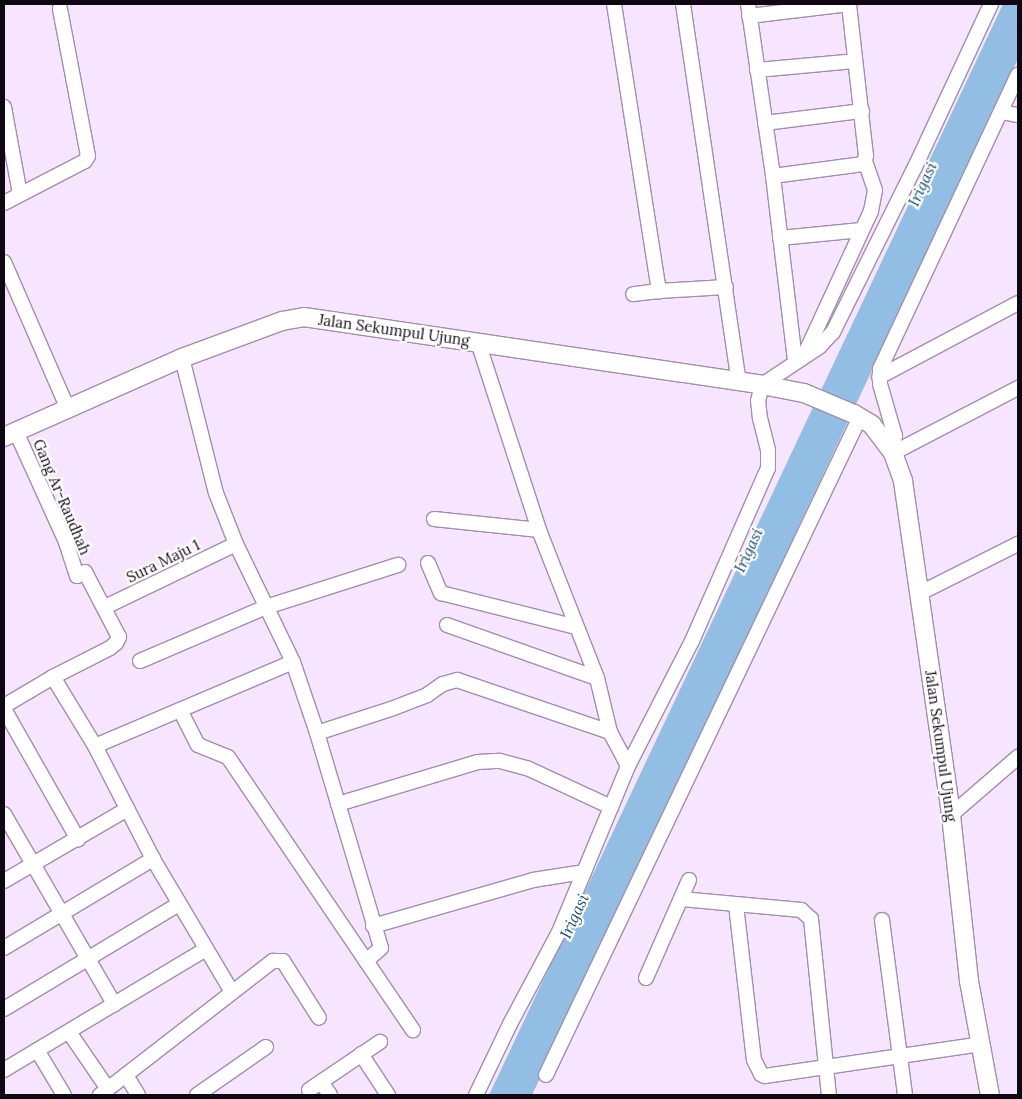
<!DOCTYPE html>
<html>
<head>
<meta charset="utf-8">
<style>
  body { margin:0 }
  #map { position:relative; width:1022px; height:1099px; overflow:hidden; background:#f7e5ff; font-family:Lora,serif }
  div>[style] { position:absolute }
  .water>* { inset:0; background:#92bee4 }
  .roads { filter:drop-shadow(1px 0 #a28eab) drop-shadow(-1px 0 #a28eab) drop-shadow(0 1px #a28eab) drop-shadow(0 -1px #a28eab) }
  .minor>* { height:14px; margin:-7px; padding:0 7px; transform-origin:7px; border-radius:7px; background:#fff }
  .major>* { height:18px; margin:-9px; padding:0 9px; transform-origin:9px; border-radius:9px; background:#fff }
  span { translate:-50% -50%; white-space:nowrap; text-align:center; line-height:1.15; -webkit-text-stroke:4.5px #fff; paint-order:stroke }
  .street-label { font-size:15px; color:#0f0812 }
  .water-label { font-size:16px; color:#194b6f; font-style:italic }
  .frame { position:absolute; inset:0; border:5px solid #0f0812; pointer-events:none }
</style>
</head>
<body>
<div id="map">
  <div class="water">
    <i style="clip-path:polygon(1003px 4px,1018px 4px,1018px 59px,532px 1095px,489px 1095px)"></i>
  </div>
  <div class="roads">
    <div class="minor">
      <i style="left:614px;top:4px;width:291px;rotate:81.1deg"></i>
      <i style="left:659px;top:291px;width:26px;rotate:173deg"></i>
      <i style="left:683px;top:4px;width:381px;rotate:81.6deg"></i>
      <i style="left:748px;top:4px;width:174px;rotate:81.7deg"></i>
      <i style="left:773px;top:176px;width:185px;rotate:83.2deg"></i>
      <i style="left:749px;top:16px;width:101px;rotate:-6.8deg"></i>
      <i style="left:757px;top:70px;width:98px;rotate:-5.2deg"></i>
      <i style="left:4px;top:107px;width:88px;rotate:79.6deg"></i>
      <i style="left:1002px;top:112px;width:16px;rotate:11deg"></i>
      <i style="left:765px;top:123px;width:98px;rotate:-7.1deg"></i>
      <i style="left:773px;top:176px;width:91px;rotate:-7.6deg"></i>
      <i style="left:863px;top:164px;width:9px;rotate:-69deg"></i>
      <i style="left:866px;top:156px;width:153px;rotate:-96.4deg"></i>
      <i style="left:4px;top:203px;width:91px;rotate:-27.4deg"></i>
      <i style="left:85px;top:161px;width:6px;rotate:-59deg"></i>
      <i style="left:88px;top:156px;width:150px;rotate:-100.8deg"></i>
      <i style="left:780px;top:238px;width:82px;rotate:-5.6deg"></i>
      <i style="left:4px;top:262px;width:160px;rotate:66.5deg"></i>
      <i style="left:659px;top:291px;width:67px;rotate:-3.4deg"></i>
      <i style="left:478px;top:342px;width:198px;rotate:72deg"></i>
      <i style="left:539px;top:530px;width:159px;rotate:68.6deg"></i>
      <i style="left:597px;top:678px;width:56px;rotate:76.5deg"></i>
      <i style="left:610px;top:732px;width:38px;rotate:62deg"></i>
      <i style="left:804px;top:356px;width:160px;rotate:-65.2deg"></i>
      <i style="left:871px;top:211px;width:21px;rotate:-79deg"></i>
      <i style="left:875px;top:190px;width:31px;rotate:-109deg"></i>
      <i style="left:182px;top:358px;width:139px;rotate:75.9deg"></i>
      <i style="left:216px;top:493px;width:55px;rotate:68.6deg"></i>
      <i style="left:236px;top:544px;width:131px;rotate:64.2deg"></i>
      <i style="left:293px;top:662px;width:75px;rotate:71.3deg"></i>
      <i style="left:317px;top:733px;width:224px;rotate:73.4deg"></i>
      <i style="left:381px;top:948px;width:20px;rotate:139deg"></i>
      <i style="left:879px;top:377px;width:157px;rotate:-28deg"></i>
      <i style="left:891px;top:449px;width:14px;rotate:-73deg"></i>
      <i style="left:895px;top:436px;width:54px;rotate:-106.1deg"></i>
      <i style="left:880px;top:384px;width:15px;rotate:-90deg"></i>
      <i style="left:880px;top:369px;width:325px;rotate:-64.9deg"></i>
      <i style="left:893px;top:453px;width:141px;rotate:-27.5deg"></i>
      <i style="left:434px;top:519px;width:106px;rotate:6deg"></i>
      <i style="left:428px;top:563px;width:33px;rotate:67deg"></i>
      <i style="left:441px;top:593px;width:139px;rotate:14.1deg"></i>
      <i style="left:920px;top:593px;width:110px;rotate:-26.6deg"></i>
      <i style="left:105px;top:607px;width:145px;rotate:-25.7deg"></i>
      <i style="left:447px;top:625px;width:159px;rotate:19.5deg"></i>
      <i style="left:140px;top:661px;width:137px;rotate:-23.2deg"></i>
      <i style="left:266px;top:607px;width:139px;rotate:-17.7deg"></i>
      <i style="left:53px;top:677px;width:81px;rotate:58.7deg"></i>
      <i style="left:95px;top:746px;width:215px;rotate:-23deg"></i>
      <i style="left:4px;top:706px;width:57px;rotate:-30.6deg"></i>
      <i style="left:53px;top:677px;width:64px;rotate:-27deg"></i>
      <i style="left:110px;top:648px;width:8px;rotate:-40deg"></i>
      <i style="left:116px;top:643px;width:7px;rotate:-63deg"></i>
      <i style="left:119px;top:637px;width:73px;rotate:-117.6deg"></i>
      <i style="left:85px;top:572px;width:9px;rotate:153deg"></i>
      <i style="left:77px;top:576px;width:36px;rotate:-108deg"></i>
      <i style="left:66px;top:542px;width:121px;rotate:-114.4deg"></i>
      <i style="left:4px;top:709px;width:150px;rotate:60.4deg"></i>
      <i style="left:180px;top:710px;width:39px;rotate:63deg"></i>
      <i style="left:198px;top:745px;width:32px;rotate:22deg"></i>
      <i style="left:228px;top:757px;width:330px;rotate:55.9deg"></i>
      <i style="left:317px;top:733px;width:78px;rotate:-18deg"></i>
      <i style="left:391px;top:709px;width:39px;rotate:-21deg"></i>
      <i style="left:427px;top:695px;width:19px;rotate:-35deg"></i>
      <i style="left:443px;top:684px;width:15px;rotate:-16deg"></i>
      <i style="left:457px;top:680px;width:162px;rotate:18.8deg"></i>
      <i style="left:95px;top:746px;width:127px;rotate:62.8deg"></i>
      <i style="left:153px;top:859px;width:155px;rotate:59.3deg"></i>
      <i style="left:338px;top:804px;width:146px;rotate:-16.7deg"></i>
      <i style="left:478px;top:762px;width:22px;rotate:-3deg"></i>
      <i style="left:500px;top:761px;width:28px;rotate:15deg"></i>
      <i style="left:527px;top:768px;width:93px;rotate:24.9deg"></i>
      <i style="left:4px;top:814px;width:220px;rotate:59.9deg"></i>
      <i style="left:951px;top:815px;width:89px;rotate:-40.9deg"></i>
      <i style="left:4px;top:881px;width:143px;rotate:-30.3deg"></i>
      <i style="left:681px;top:899px;width:121px;rotate:5.2deg"></i>
      <i style="left:801px;top:910px;width:13px;rotate:42deg"></i>
      <i style="left:811px;top:919px;width:177px;rotate:84.2deg"></i>
      <i style="left:736px;top:905px;width:156px;rotate:83.4deg"></i>
      <i style="left:754px;top:1060px;width:16px;rotate:63deg"></i>
      <i style="left:761px;top:1074px;width:4px;rotate:27deg"></i>
      <i style="left:765px;top:1076px;width:218px;rotate:-8.4deg"></i>
      <i style="left:882px;top:920px;width:177px;rotate:82.5deg"></i>
      <i style="left:373px;top:926px;width:166px;rotate:-16deg"></i>
      <i style="left:533px;top:880px;width:52px;rotate:-8.9deg"></i>
      <i style="left:4px;top:948px;width:174px;rotate:-30.9deg"></i>
      <i style="left:646px;top:978px;width:107px;rotate:-66.3deg"></i>
      <i style="left:4px;top:1009px;width:204px;rotate:-31deg"></i>
      <i style="left:69px;top:1032px;width:69px;rotate:55.6deg"></i>
      <i style="left:37px;top:1050px;width:52px;rotate:59deg"></i>
      <i style="left:361px;top:1054px;width:49px;rotate:56.6deg"></i>
      <i style="left:4px;top:1070px;width:235px;rotate:-30.9deg"></i>
      <i style="left:126px;top:1075px;width:23px;rotate:59deg"></i>
      <i style="left:546px;top:1075px;width:729px;rotate:-64.49deg"></i>
      <i style="left:321px;top:1082px;width:16px;rotate:55deg"></i>
      <i style="left:309px;top:1090px;width:86px;rotate:-34.1deg"></i>
      <i style="left:100px;top:1095px;width:219px;rotate:-37.8deg"></i>
      <i style="left:273px;top:961px;width:10px"></i>
      <i style="left:283px;top:961px;width:67px;rotate:57.7deg"></i>
      <i style="left:197px;top:1095px;width:84px;rotate:-34.8deg"></i>
      <i style="left:476px;top:1095px;width:79px;rotate:-64.4deg"></i>
      <i style="left:510px;top:1024px;width:104px;rotate:-62deg"></i>
      <i style="left:559px;top:932px;width:180px;rotate:-67.4deg"></i>
      <i style="left:628px;top:766px;width:140px;rotate:-62.9deg"></i>
      <i style="left:692px;top:641px;width:189px;rotate:-66.3deg"></i>
      <i style="left:768px;top:468px;width:18px;rotate:-90deg"></i>
      <i style="left:768px;top:450px;width:32px;rotate:-104deg"></i>
      <i style="left:760px;top:419px;width:18px;rotate:-96deg"></i>
      <i style="left:758px;top:401px;width:16px;rotate:-76deg"></i>
      <i style="left:762px;top:385px;width:69px;rotate:-33.7deg"></i>
      <i style="left:819px;top:347px;width:21px;rotate:-47deg"></i>
      <i style="left:833px;top:332px;width:184px;rotate:-63.6deg"></i>
      <i style="left:915px;top:167px;width:180px;rotate:-65deg"></i>
    </div>
    <div class="major">
      <i style="left:4px;top:437px;width:195px;rotate:-23.9deg"></i>
      <i style="left:182px;top:358px;width:107px;rotate:-20.3deg"></i>
      <i style="left:282px;top:321px;width:22px;rotate:-10deg"></i>
      <i style="left:304px;top:317px;width:463px;rotate:8.4deg"></i>
      <i style="left:762px;top:385px;width:43px;rotate:10.8deg"></i>
      <i style="left:804px;top:393px;width:54px;rotate:22.8deg"></i>
      <i style="left:854px;top:414px;width:21px;rotate:31deg"></i>
      <i style="left:872px;top:425px;width:35px;rotate:53deg"></i>
      <i style="left:893px;top:453px;width:30px;rotate:70deg"></i>
      <i style="left:903px;top:481px;width:337px;rotate:81.8deg"></i>
      <i style="left:951px;top:815px;width:167px;rotate:83.8deg"></i>
      <i style="left:969px;top:981px;width:116px;rotate:79.6deg"></i>
    </div>
  </div>
  <div class="street-label">
    <span style="left:394px;top:330px;rotate:8deg">Jalan Sekumpul Ujung</span>
    <span style="left:62px;top:497px;rotate:67deg">Gang Ar-Raudhah</span>
    <span style="left:163px;top:561px;rotate:-26deg">Sura Maju 1</span>
    <span style="left:941px;top:746px;rotate:82deg">Jalan Sekumpul Ujung</span>
  </div>
  <div class="water-label">
    <span style="left:922px;top:184px;rotate:-65deg">Irigasi</span>
    <span style="left:748px;top:550px;rotate:-65deg">Irigasi</span>
    <span style="left:574px;top:916px;rotate:-65deg">Irigasi</span>
  </div>
  <div class="frame"></div>
</div>
</body>
</html>
